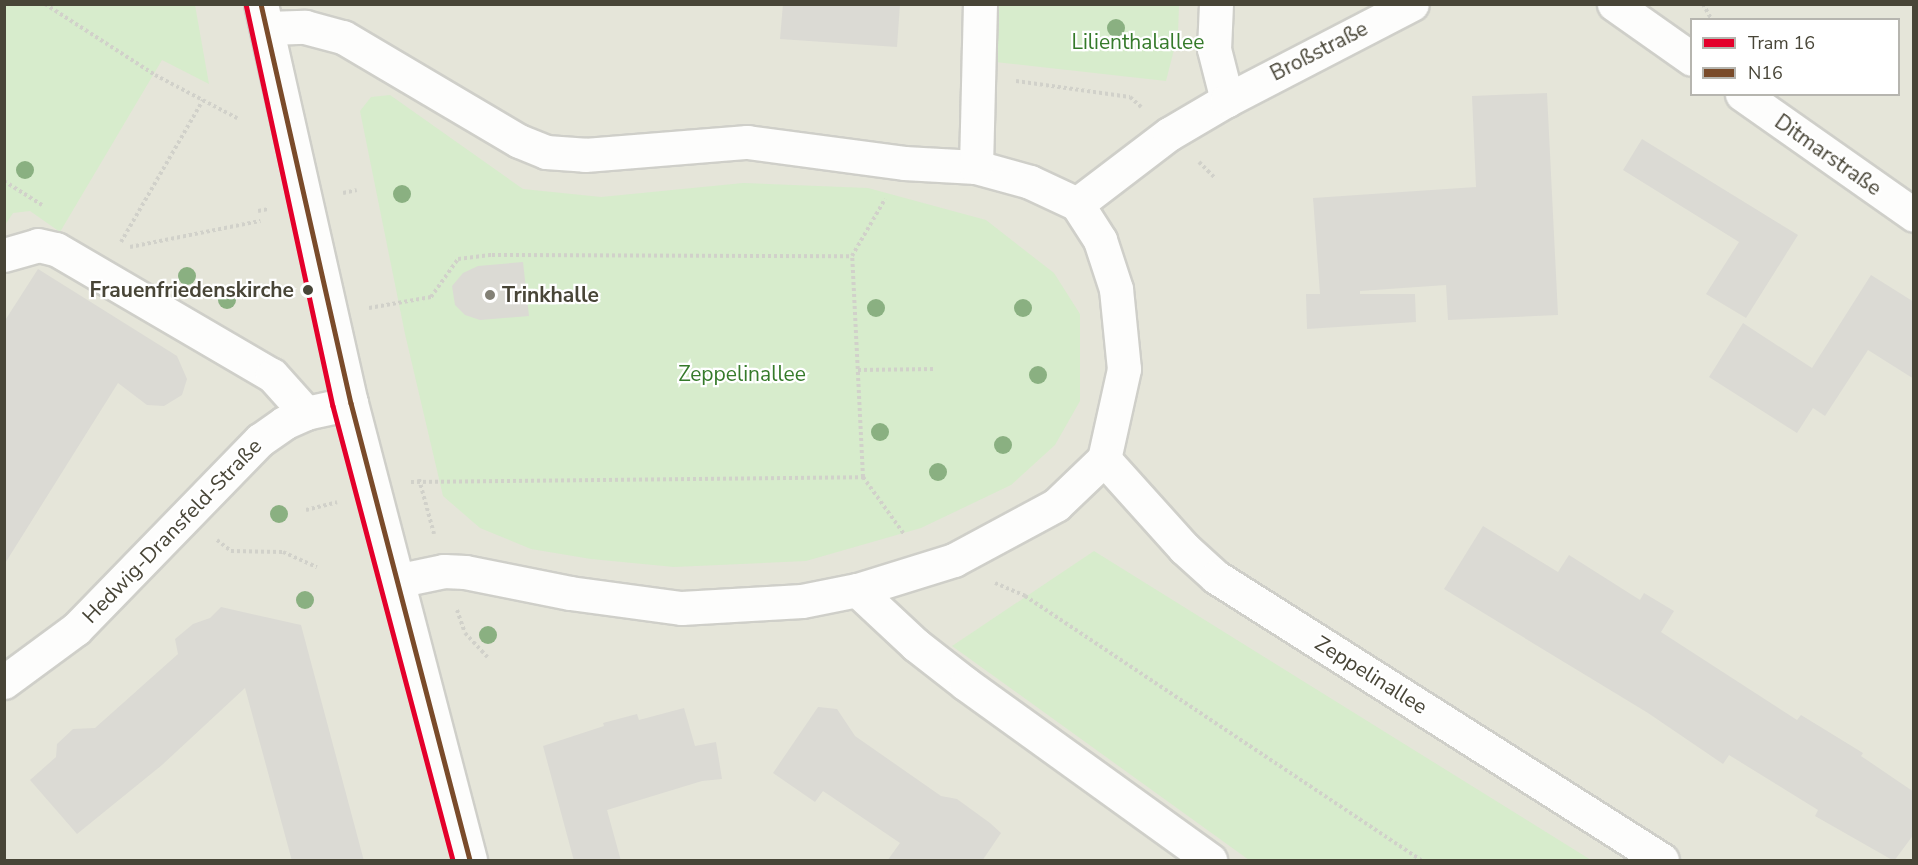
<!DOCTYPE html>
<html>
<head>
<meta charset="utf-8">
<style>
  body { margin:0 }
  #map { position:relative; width:1918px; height:865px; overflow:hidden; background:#f1f1ec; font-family:"Nunito Sans",sans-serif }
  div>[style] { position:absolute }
  .residential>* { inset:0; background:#e5e5d9 }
  .green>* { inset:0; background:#d7eccc }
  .building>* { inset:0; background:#dbdad4 }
  .path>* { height:4px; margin-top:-2px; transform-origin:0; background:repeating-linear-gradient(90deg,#d1d1ca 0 3px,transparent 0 6px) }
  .roads { filter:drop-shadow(2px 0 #cfcfc9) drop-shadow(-2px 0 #cfcfc9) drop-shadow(0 2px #cfcfc9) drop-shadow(0 -2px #cfcfc9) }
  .minor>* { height:33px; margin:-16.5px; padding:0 16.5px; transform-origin:16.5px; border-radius:16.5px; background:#fdfdfc }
  .bus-1>* { height:4.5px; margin:-2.25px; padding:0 2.25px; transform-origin:2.25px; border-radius:2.25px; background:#7a4b2a }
  .tram-1>* { height:4.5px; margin:-2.25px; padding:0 2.25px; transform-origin:2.25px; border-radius:2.25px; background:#e4002b }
  .trees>* { width:18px; height:18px; margin:-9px; border-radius:50%; background:#8ab081 }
  .dots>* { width:16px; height:16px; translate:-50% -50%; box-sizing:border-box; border:3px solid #fff; border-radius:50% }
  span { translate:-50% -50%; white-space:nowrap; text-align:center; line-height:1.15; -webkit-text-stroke:4.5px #fff; paint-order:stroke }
  .park-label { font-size:21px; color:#357a2a }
  .street-label { font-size:21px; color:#484537 }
  .stop-label { font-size:21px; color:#484537; font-weight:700 }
  .right { translate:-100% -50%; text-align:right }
  .poi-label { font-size:21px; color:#484537; font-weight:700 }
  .left { translate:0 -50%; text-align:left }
  .frame { position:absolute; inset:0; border:6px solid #484537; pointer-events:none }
  .legend { position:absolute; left:1690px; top:18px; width:210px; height:78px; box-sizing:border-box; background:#fff; border:2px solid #b6b5af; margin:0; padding:8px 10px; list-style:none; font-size:18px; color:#484537 }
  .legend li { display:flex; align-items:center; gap:12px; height:30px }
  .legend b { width:30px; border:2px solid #b6b5af }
</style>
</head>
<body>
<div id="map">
  <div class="residential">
    <i style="clip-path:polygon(evenodd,5px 5px,1913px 5px,1913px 860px,5px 860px,5px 5px,1692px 20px,1898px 20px,1898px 94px,1692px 94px,1692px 20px)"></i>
  </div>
  <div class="green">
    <i style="clip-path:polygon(5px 4px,195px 5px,209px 84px,162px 60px,60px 232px,30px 211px,13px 213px,5px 225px)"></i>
    <i style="clip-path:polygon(999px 5px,1179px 5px,1178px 34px,1166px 81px,995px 62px)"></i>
    <i style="clip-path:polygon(390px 95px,523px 189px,601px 197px,743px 183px,868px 188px,986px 220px,1054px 273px,1080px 314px,1080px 401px,1055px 445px,1011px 485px,921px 528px,806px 561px,674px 567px,591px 559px,531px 549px,480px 528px,443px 496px,405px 334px,360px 111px,371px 97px)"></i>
    <i style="clip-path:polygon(1094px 551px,1591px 860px,1249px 860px,952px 646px)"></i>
  </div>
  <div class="building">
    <i style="clip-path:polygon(783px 4px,900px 4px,897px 47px,780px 39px)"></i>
    <i style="clip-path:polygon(1547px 93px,1558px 315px,1448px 320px,1446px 285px,1360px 291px,1360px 294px,1415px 294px,1416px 322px,1307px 329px,1306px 294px,1320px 294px,1313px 198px,1476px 187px,1472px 96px)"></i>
    <i style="clip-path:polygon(1642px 139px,1798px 235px,1746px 318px,1706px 294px,1739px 242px,1623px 170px)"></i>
    <i style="clip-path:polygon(523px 262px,529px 316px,480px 320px,465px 315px,455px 305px,452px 286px,463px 273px,478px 266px)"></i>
    <i style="clip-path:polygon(38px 269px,177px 356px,187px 379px,182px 395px,164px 406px,147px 405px,118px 383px,4px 565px,4px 322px)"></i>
    <i style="clip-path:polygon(1871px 275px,1914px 302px,1914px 379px,1868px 350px,1825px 416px,1813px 408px,1797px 433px,1709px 377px,1743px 323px,1812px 368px)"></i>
    <i style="clip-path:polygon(1483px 526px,1558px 572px,1569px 555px,1640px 600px,1644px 593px,1674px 611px,1661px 632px,1797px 720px,1801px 715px,1863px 753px,1861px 756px,1914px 792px,1914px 834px,1894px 861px,1815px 816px,1818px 810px,1729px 755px,1723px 764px,1648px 713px,1444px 589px)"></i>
    <i style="clip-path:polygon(221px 607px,301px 625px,364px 861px,292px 861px,245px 688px,162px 765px,77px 834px,30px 780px,56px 757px,57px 744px,73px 729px,95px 728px,178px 654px,175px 639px,193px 624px,210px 618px)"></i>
    <i style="clip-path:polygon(818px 707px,837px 709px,855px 736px,941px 796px,957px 799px,990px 823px,1001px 833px,982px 861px,887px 861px,900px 843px,823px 791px,815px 802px,773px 773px)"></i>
    <i style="clip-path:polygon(684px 708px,695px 746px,716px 742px,722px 779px,702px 781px,607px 810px,621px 861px,574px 861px,543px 746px,604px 726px,603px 723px,637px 714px,639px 720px)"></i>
  </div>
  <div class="path">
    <i style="left:45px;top:4px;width:131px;rotate:32.8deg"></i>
    <i style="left:155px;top:75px;width:93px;rotate:27.7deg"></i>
    <i style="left:1703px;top:4px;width:18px;rotate:61deg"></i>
    <i style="left:1016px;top:81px;width:115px;rotate:8deg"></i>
    <i style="left:1130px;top:97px;width:15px;rotate:42deg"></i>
    <i style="left:1199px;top:162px;width:21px;rotate:45deg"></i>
    <i style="left:4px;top:181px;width:45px;rotate:32.3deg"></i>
    <i style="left:343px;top:193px;width:14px;rotate:-12deg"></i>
    <i style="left:258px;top:211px;width:10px;rotate:-11deg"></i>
    <i style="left:121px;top:242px;width:164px;rotate:-60deg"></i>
    <i style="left:130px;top:247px;width:133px;rotate:-11.3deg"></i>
    <i style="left:369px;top:308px;width:63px;rotate:-10.1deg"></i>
    <i style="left:431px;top:297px;width:47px;rotate:-54.6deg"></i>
    <i style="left:458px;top:259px;width:34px;rotate:-7deg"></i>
    <i style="left:492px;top:255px;width:360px;rotate:0.2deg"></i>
    <i style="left:858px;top:370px;width:78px;rotate:-0.7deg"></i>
    <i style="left:863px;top:477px;width:221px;rotate:-92.8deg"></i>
    <i style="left:852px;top:256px;width:66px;rotate:-59.9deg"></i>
    <i style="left:419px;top:479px;width:57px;rotate:74.7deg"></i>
    <i style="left:411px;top:482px;width:452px;rotate:-0.6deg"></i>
    <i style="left:863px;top:477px;width:70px;rotate:54.3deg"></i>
    <i style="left:306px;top:510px;width:32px;rotate:-14deg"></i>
    <i style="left:217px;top:540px;width:18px;rotate:38deg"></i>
    <i style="left:231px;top:551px;width:52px;rotate:1.1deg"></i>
    <i style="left:283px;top:552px;width:37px;rotate:24deg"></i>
    <i style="left:995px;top:583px;width:33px;rotate:23deg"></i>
    <i style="left:1025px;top:596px;width:476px;rotate:33.7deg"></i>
    <i style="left:457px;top:610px;width:24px;rotate:71deg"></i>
    <i style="left:465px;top:633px;width:33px;rotate:47deg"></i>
  </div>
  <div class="roads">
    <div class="minor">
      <i style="left:261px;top:4px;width:409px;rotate:77.3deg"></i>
      <i style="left:351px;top:403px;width:472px;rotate:75.4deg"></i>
      <i style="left:1216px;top:4px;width:45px;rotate:92.5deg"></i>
      <i style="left:1214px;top:49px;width:53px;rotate:75.7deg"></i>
      <i style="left:1614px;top:4px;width:95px;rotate:35.2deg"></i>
      <i style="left:267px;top:28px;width:38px;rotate:-2deg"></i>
      <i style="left:305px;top:27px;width:39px;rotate:15deg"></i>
      <i style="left:343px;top:37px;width:204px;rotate:30.6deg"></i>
      <i style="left:519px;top:141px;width:29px;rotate:22deg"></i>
      <i style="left:546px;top:152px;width:39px;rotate:4deg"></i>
      <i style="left:585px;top:155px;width:163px;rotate:-4.6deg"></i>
      <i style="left:747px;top:142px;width:158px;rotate:7.6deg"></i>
      <i style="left:904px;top:163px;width:72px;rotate:3.2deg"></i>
      <i style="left:976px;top:167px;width:56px;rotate:15.5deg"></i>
      <i style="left:1030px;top:182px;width:52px;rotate:25.1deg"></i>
      <i style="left:1077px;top:204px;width:43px;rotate:57.4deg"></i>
      <i style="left:1100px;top:240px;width:52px;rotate:71.9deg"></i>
      <i style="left:1116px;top:289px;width:80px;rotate:84.3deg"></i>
      <i style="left:1124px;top:369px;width:92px;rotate:102.5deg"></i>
      <i style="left:1104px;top:459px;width:66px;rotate:136.2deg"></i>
      <i style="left:1056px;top:505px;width:116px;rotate:151.7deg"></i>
      <i style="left:954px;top:560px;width:102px;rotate:162.8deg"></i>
      <i style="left:857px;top:590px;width:56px;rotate:168.7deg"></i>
      <i style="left:802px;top:601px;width:121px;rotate:176.7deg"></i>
      <i style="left:681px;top:608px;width:112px;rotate:-172.3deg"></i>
      <i style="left:570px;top:593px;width:107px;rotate:-168.7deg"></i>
      <i style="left:465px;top:572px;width:21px;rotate:-177deg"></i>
      <i style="left:444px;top:571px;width:49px;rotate:168.2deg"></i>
      <i style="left:1742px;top:94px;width:210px;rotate:35.1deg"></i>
      <i style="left:976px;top:167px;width:163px;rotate:-88.6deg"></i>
      <i style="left:1077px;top:204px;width:116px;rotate:-37.3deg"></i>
      <i style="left:1169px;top:134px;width:67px;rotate:-30.4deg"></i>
      <i style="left:1227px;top:100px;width:208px;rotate:-27.4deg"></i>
      <i style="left:4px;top:255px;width:35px;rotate:-16deg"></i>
      <i style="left:38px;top:245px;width:18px;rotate:13deg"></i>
      <i style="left:56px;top:249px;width:250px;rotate:30.3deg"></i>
      <i style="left:272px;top:375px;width:51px;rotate:48.2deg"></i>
      <i style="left:1104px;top:459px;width:120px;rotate:48deg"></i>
      <i style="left:1184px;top:548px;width:43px;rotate:42.2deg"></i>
      <i style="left:1216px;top:577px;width:528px;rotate:32.4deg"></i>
      <i style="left:857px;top:590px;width:81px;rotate:43deg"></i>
      <i style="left:916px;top:645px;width:63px;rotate:38deg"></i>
      <i style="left:966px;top:684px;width:301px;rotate:35.8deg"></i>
      <i style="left:4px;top:682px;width:89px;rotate:-36.4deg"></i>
      <i style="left:76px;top:629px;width:264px;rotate:-45.8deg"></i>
      <i style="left:260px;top:440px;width:29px;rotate:-35deg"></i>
      <i style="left:284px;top:423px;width:24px;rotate:-24deg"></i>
      <i style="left:306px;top:413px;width:46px;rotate:-12.5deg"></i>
    </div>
  </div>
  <div class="bus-1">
    <i style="left:261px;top:4px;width:409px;rotate:77.3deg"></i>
    <i style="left:351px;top:403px;width:472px;rotate:75.4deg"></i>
  </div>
  <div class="tram-1">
    <i style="left:246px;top:4px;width:411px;rotate:77.8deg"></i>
    <i style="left:333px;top:406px;width:470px;rotate:75.2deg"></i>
  </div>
  <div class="trees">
    <i style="left:1116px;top:28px"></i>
    <i style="left:25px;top:170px"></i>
    <i style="left:402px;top:194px"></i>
    <i style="left:187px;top:276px"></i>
    <i style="left:227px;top:300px"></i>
    <i style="left:876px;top:308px"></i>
    <i style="left:1023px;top:308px"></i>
    <i style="left:1038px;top:375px"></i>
    <i style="left:880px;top:432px"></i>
    <i style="left:1003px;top:445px"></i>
    <i style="left:938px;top:472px"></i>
    <i style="left:279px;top:514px"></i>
    <i style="left:305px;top:600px"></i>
    <i style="left:488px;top:635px"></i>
  </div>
  <div class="dots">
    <i style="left:308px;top:290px;background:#484537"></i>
    <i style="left:490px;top:295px;background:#838176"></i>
  </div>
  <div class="park-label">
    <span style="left:1138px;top:42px">Lilienthalallee</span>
    <span style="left:742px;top:374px">Zeppelinallee</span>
  </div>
  <div class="street-label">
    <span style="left:1319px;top:51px;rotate:-27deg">Broßstraße</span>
    <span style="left:1828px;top:155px;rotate:35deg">Ditmarstraße</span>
    <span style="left:172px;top:531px;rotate:-46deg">Hedwig-Dransfeld-Straße</span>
    <span style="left:1371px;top:675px;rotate:32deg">Zeppelinallee</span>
  </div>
  <div class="stop-label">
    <span class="right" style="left:294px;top:290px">Frauenfriedenskirche</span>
  </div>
  <div class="poi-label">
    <span class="left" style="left:502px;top:295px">Trinkhalle</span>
  </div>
  <div class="frame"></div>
  <ul class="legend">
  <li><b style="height:8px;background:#e4002b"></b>Tram 16</li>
  <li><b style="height:8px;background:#7a4b2a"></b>N16</li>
  </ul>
</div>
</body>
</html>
